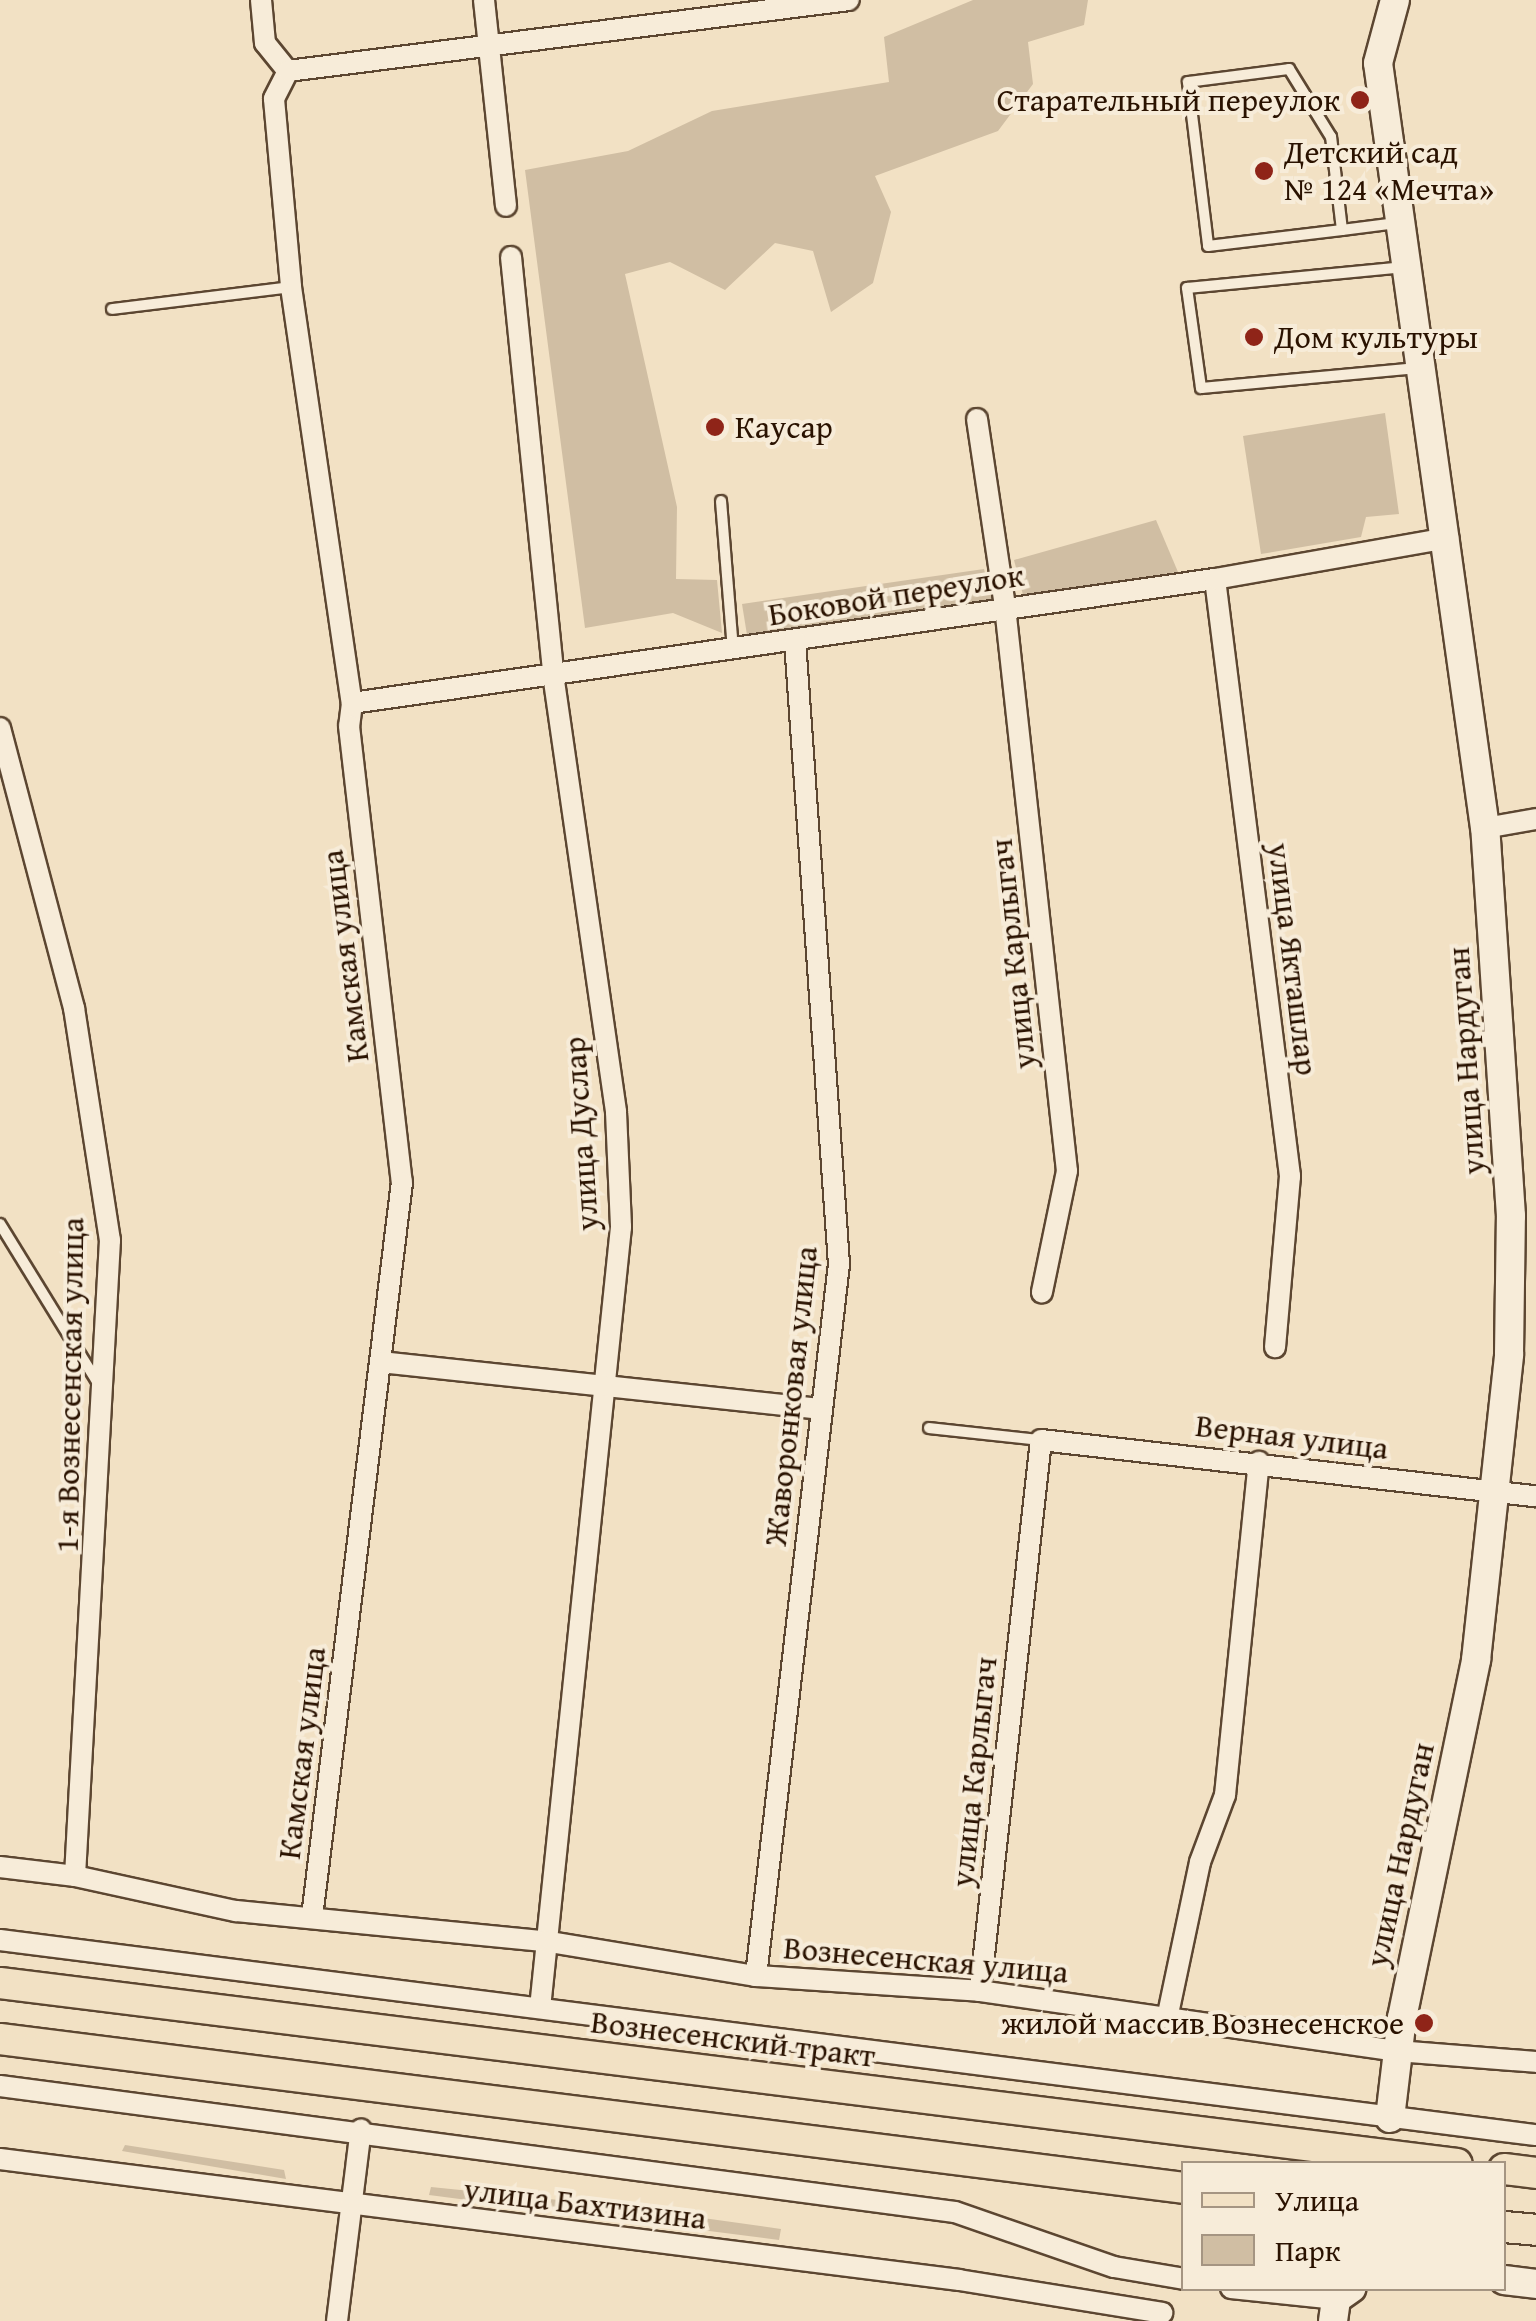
<!DOCTYPE html>
<html>
<head>
<meta charset="utf-8">
<style>
  body { margin:0 }
  #map { position:relative; width:1536px; height:2321px; overflow:hidden; background:#f2e1c4; font-family:"Gentium Book Plus",serif }
  div>[style] { position:absolute }
  .green>* { inset:0; background:#d0bea3 }
  .roads { filter:drop-shadow(2px 0 #5c4631) drop-shadow(-2px 0 #5c4631) drop-shadow(0 2px #5c4631) drop-shadow(0 -2px #5c4631) }
  .lane>* { height:10px; margin:-5px; padding:0 5px; transform-origin:5px; border-radius:5px; background:#f7ecd9 }
  .street>* { height:20px; margin:-10px; padding:0 10px; transform-origin:10px; border-radius:10px; background:#f7ecd9 }
  .secondary>* { height:28px; margin:-14px; padding:0 14px; transform-origin:14px; border-radius:14px; background:#f7ecd9 }
  .primary>* { height:30px; margin:-15px; padding:0 15px; transform-origin:15px; border-radius:15px; background:#f2e1c4 }
  .dots>* { width:28px; height:28px; translate:-50% -50%; box-sizing:border-box; border:5px solid #f7ecd9; border-radius:50% }
  span { translate:-50% -50%; white-space:nowrap; text-align:center; line-height:1.15; -webkit-text-stroke:8px #f7ecd9; paint-order:stroke }
  .poi-label { font-size:32px; color:#2a1200 }
  .right { translate:-100% -50%; text-align:right }
  .left { translate:0 -50%; text-align:left }
  .street-label { font-size:32px; color:#2a1200 }
  .legend { position:absolute; left:1181px; top:2161px; width:325px; height:130px; box-sizing:border-box; background:#f7ecd9; border:2px solid #a59582; margin:0; padding:12px 18px; list-style:none; font-size:30px; color:#2a1200 }
  .legend li { display:flex; align-items:center; gap:20px; height:50px }
  .legend b { width:50px; border:2px solid #a59582 }
</style>
</head>
<body>
<div id="map">
  <div class="green">
    <i style="clip-path:polygon(973px 0,1088px 0,1084px 25px,1028px 42px,1033px 84px,998px 131px,875px 176px,891px 212px,873px 283px,831px 312px,813px 251px,775px 243px,725px 290px,670px 262px,625px 274px,677px 507px,676px 579px,717px 580px,722px 633px,673px 613px,585px 628px,525px 170px,628px 151px,712px 111px,889px 82px,884px 37px)"></i>
    <i style="clip-path:polygon(1385px 413px,1399px 514px,1366px 517px,1361px 537px,1261px 554px,1243px 436px)"></i>
    <i style="clip-path:polygon(1156px 520px,1178px 572px,1023px 595px,1014px 560px)"></i>
    <i style="clip-path:polygon(984px 569px,992px 600px,747px 635px,742px 604px)"></i>
    <i style="clip-path:polygon(125px 2145px,284px 2170px,286px 2179px,122px 2151px)"></i>
    <i style="clip-path:polygon(431px 2187px,617px 2206px,781px 2229px,779px 2240px,429px 2195px)"></i>
  </div>
  <div class="roads">
    <div class="lane">
      <i style="left:1342px;top:230px;width:94px;rotate:-96.7deg"></i>
      <i style="left:1331px;top:137px;width:80px;rotate:-121.7deg"></i>
      <i style="left:1289px;top:69px;width:102px;rotate:172.7deg"></i>
      <i style="left:1188px;top:82px;width:165px;rotate:83deg"></i>
      <i style="left:1208px;top:246px;width:135px;rotate:-6.8deg"></i>
      <i style="left:1342px;top:230px;width:55px;rotate:-7.3deg"></i>
      <i style="left:1405px;top:267px;width:219px;rotate:174.5deg"></i>
      <i style="left:1187px;top:288px;width:101px;rotate:82deg"></i>
      <i style="left:1201px;top:388px;width:218px;rotate:-5.3deg"></i>
      <i style="left:112px;top:309px;width:180px;rotate:-7deg"></i>
      <i style="left:721px;top:501px;width:148px;rotate:85.4deg"></i>
      <i style="left:0;top:1224px;width:189px;rotate:58.4deg"></i>
      <i style="left:929px;top:1428px;width:112px;rotate:6.2deg"></i>
    </div>
    <div class="street">
      <i style="left:261px;top:0;width:43px;rotate:84.7deg"></i>
      <i style="left:265px;top:43px;width:36px;rotate:51deg"></i>
      <i style="left:288px;top:71px;width:31px;rotate:117deg"></i>
      <i style="left:274px;top:99px;width:189px;rotate:84.8deg"></i>
      <i style="left:291px;top:287px;width:420px;rotate:81.7deg"></i>
      <i style="left:352px;top:703px;width:23px;rotate:97deg"></i>
      <i style="left:349px;top:726px;width:459px;rotate:83.4deg"></i>
      <i style="left:402px;top:1182px;width:740px;rotate:96.98deg"></i>
      <i style="left:484px;top:0;width:207px;rotate:83.9deg"></i>
      <i style="left:288px;top:71px;width:565px;rotate:-7.21deg"></i>
      <i style="left:511px;top:257px;width:419px;rotate:84.2deg"></i>
      <i style="left:553px;top:674px;width:443px;rotate:81.8deg"></i>
      <i style="left:616px;top:1112px;width:115px;rotate:87.5deg"></i>
      <i style="left:621px;top:1227px;width:785px;rotate:95.92deg"></i>
      <i style="left:977px;top:419px;width:190px;rotate:81.5deg"></i>
      <i style="left:1005px;top:607px;width:567px;rotate:83.73deg"></i>
      <i style="left:1067px;top:1171px;width:124px;rotate:101.7deg"></i>
      <i style="left:1215px;top:579px;width:602px;rotate:82.84deg"></i>
      <i style="left:1290px;top:1176px;width:172px;rotate:95deg"></i>
      <i style="left:352px;top:703px;width:872px;rotate:-8.18deg"></i>
      <i style="left:1215px;top:579px;width:237px;rotate:-10deg"></i>
      <i style="left:0;top:728px;width:290px;rotate:75.2deg"></i>
      <i style="left:74px;top:1008px;width:235px;rotate:81.2deg"></i>
      <i style="left:110px;top:1240px;width:637px;rotate:93.15deg"></i>
      <i style="left:1485px;top:828px;width:52px;rotate:-10deg"></i>
      <i style="left:381px;top:1362px;width:443px;rotate:6.1deg"></i>
      <i style="left:0;top:1867px;width:76px;rotate:6.8deg"></i>
      <i style="left:75px;top:1876px;width:165px;rotate:12.3deg"></i>
      <i style="left:236px;top:1911px;width:309px;rotate:5.6deg"></i>
      <i style="left:544px;top:1941px;width:215px;rotate:9.4deg"></i>
      <i style="left:756px;top:1976px;width:225px;rotate:3.8deg"></i>
      <i style="left:980px;top:1991px;width:421px;rotate:8.2deg"></i>
      <i style="left:1397px;top:2051px;width:139px;rotate:4.5deg"></i>
      <i style="left:0;top:1940px;width:1548px;rotate:7.24deg"></i>
      <i style="left:756px;top:1976px;width:717px;rotate:-83.35deg"></i>
      <i style="left:839px;top:1264px;width:625px;rotate:-94.04deg"></i>
      <i style="left:980px;top:1991px;width:554px;rotate:-83.68deg"></i>
      <i style="left:1041px;top:1440px;width:498px;rotate:6.5deg"></i>
      <i style="left:1168px;top:2014px;width:155px;rotate:-78.1deg"></i>
      <i style="left:1200px;top:1862px;width:72px;rotate:-69.5deg"></i>
      <i style="left:1225px;top:1795px;width:335px;rotate:-84.2deg"></i>
      <i style="left:0;top:2086px;width:963px;rotate:7.52deg"></i>
      <i style="left:955px;top:2212px;width:168px;rotate:19.1deg"></i>
      <i style="left:1114px;top:2267px;width:71px;rotate:9.7deg"></i>
      <i style="left:0;top:2159px;width:967px;rotate:7.19deg"></i>
      <i style="left:959px;top:2280px;width:206px;rotate:9.2deg"></i>
      <i style="left:1231px;top:2288px;width:106px;rotate:6deg"></i>
      <i style="left:337px;top:2321px;width:193px;rotate:-82.9deg"></i>
    </div>
    <div class="secondary">
      <i style="left:1390px;top:2118px;width:101px;rotate:-83.2deg"></i>
      <i style="left:1402px;top:2018px;width:366px;rotate:-78.3deg"></i>
      <i style="left:1476px;top:1660px;width:308px;rotate:-83.8deg"></i>
      <i style="left:1509px;top:1354px;width:138px;rotate:-89.2deg"></i>
      <i style="left:1511px;top:1216px;width:389px;rotate:-93.8deg"></i>
      <i style="left:1485px;top:828px;width:772px;rotate:-97.96deg"></i>
      <i style="left:1378px;top:63px;width:65px;rotate:-74.9deg"></i>
      <i style="left:1504px;top:2280px;width:32px;rotate:7deg"></i>
      <i style="left:1333px;top:2321px;width:22px;rotate:-82deg"></i>
      <i style="left:1336px;top:2299px;width:19px;rotate:-35deg"></i>
    </div>
    <div class="primary">
      <i style="left:0;top:1983px;width:1468px;rotate:7.08deg"></i>
      <i style="left:0;top:2039px;width:1193px;rotate:7.17deg"></i>
      <i style="left:1504px;top:2169px;width:32px;rotate:7deg"></i>
      <i style="left:1504px;top:2227px;width:32px;rotate:5deg"></i>
    </div>
  </div>
  <div class="dots">
    <i style="left:1360px;top:100px;background:#8f2418"></i>
    <i style="left:1264px;top:171px;background:#8f2418"></i>
    <i style="left:1254px;top:337px;background:#8f2418"></i>
    <i style="left:715px;top:427px;background:#8f2418"></i>
    <i style="left:1424px;top:2023px;background:#8f2418"></i>
  </div>
  <div class="poi-label">
    <span class="right" style="left:1340px;top:100px">Старательный переулок</span>
    <span class="left" style="left:1284px;top:171px">Детский сад<br>№ 124 «Мечта»</span>
    <span class="left" style="left:1274px;top:337px">Дом культуры</span>
    <span class="left" style="left:735px;top:427px">Каусар</span>
    <span class="right" style="left:1404px;top:2023px">жилой массив Вознесенское</span>
  </div>
  <div class="street-label">
    <span style="left:896px;top:595px;rotate:-9deg">Боковой переулок</span>
    <span style="left:1013px;top:954px;rotate:-96deg">улица Карлыгач</span>
    <span style="left:345px;top:956px;rotate:-97deg">Камская улица</span>
    <span style="left:1293px;top:959px;rotate:83deg">улица Якташлар</span>
    <span style="left:1466px;top:1061px;rotate:-94deg">улица Нардуган</span>
    <span style="left:581px;top:1134px;rotate:-94deg">улица Дуслар</span>
    <span style="left:70px;top:1385px;rotate:-89deg">1-я Вознесенская улица</span>
    <span style="left:791px;top:1396px;rotate:-84deg">Жаворонковая улица</span>
    <span style="left:1292px;top:1437px;rotate:7deg">Верная улица</span>
    <span style="left:302px;top:1753px;rotate:-83deg">Камская улица</span>
    <span style="left:974px;top:1772px;rotate:-84deg">улица Карлыгач</span>
    <span style="left:1400px;top:1855px;rotate:-78deg">улица Нардуган</span>
    <span style="left:926px;top:1960px;rotate:5deg">Вознесенская улица</span>
    <span style="left:733px;top:2039px;rotate:7deg">Вознесенский тракт</span>
    <span style="left:585px;top:2204px;rotate:7deg">улица Бахтизина</span>
  </div>
  <ul class="legend">
  <li><b style="height:12px;background:#f2e1c4"></b>Улица</li>
  <li><b style="height:28px;background:#d0bea3"></b>Парк</li>
  </ul>
</div>
</body>
</html>
